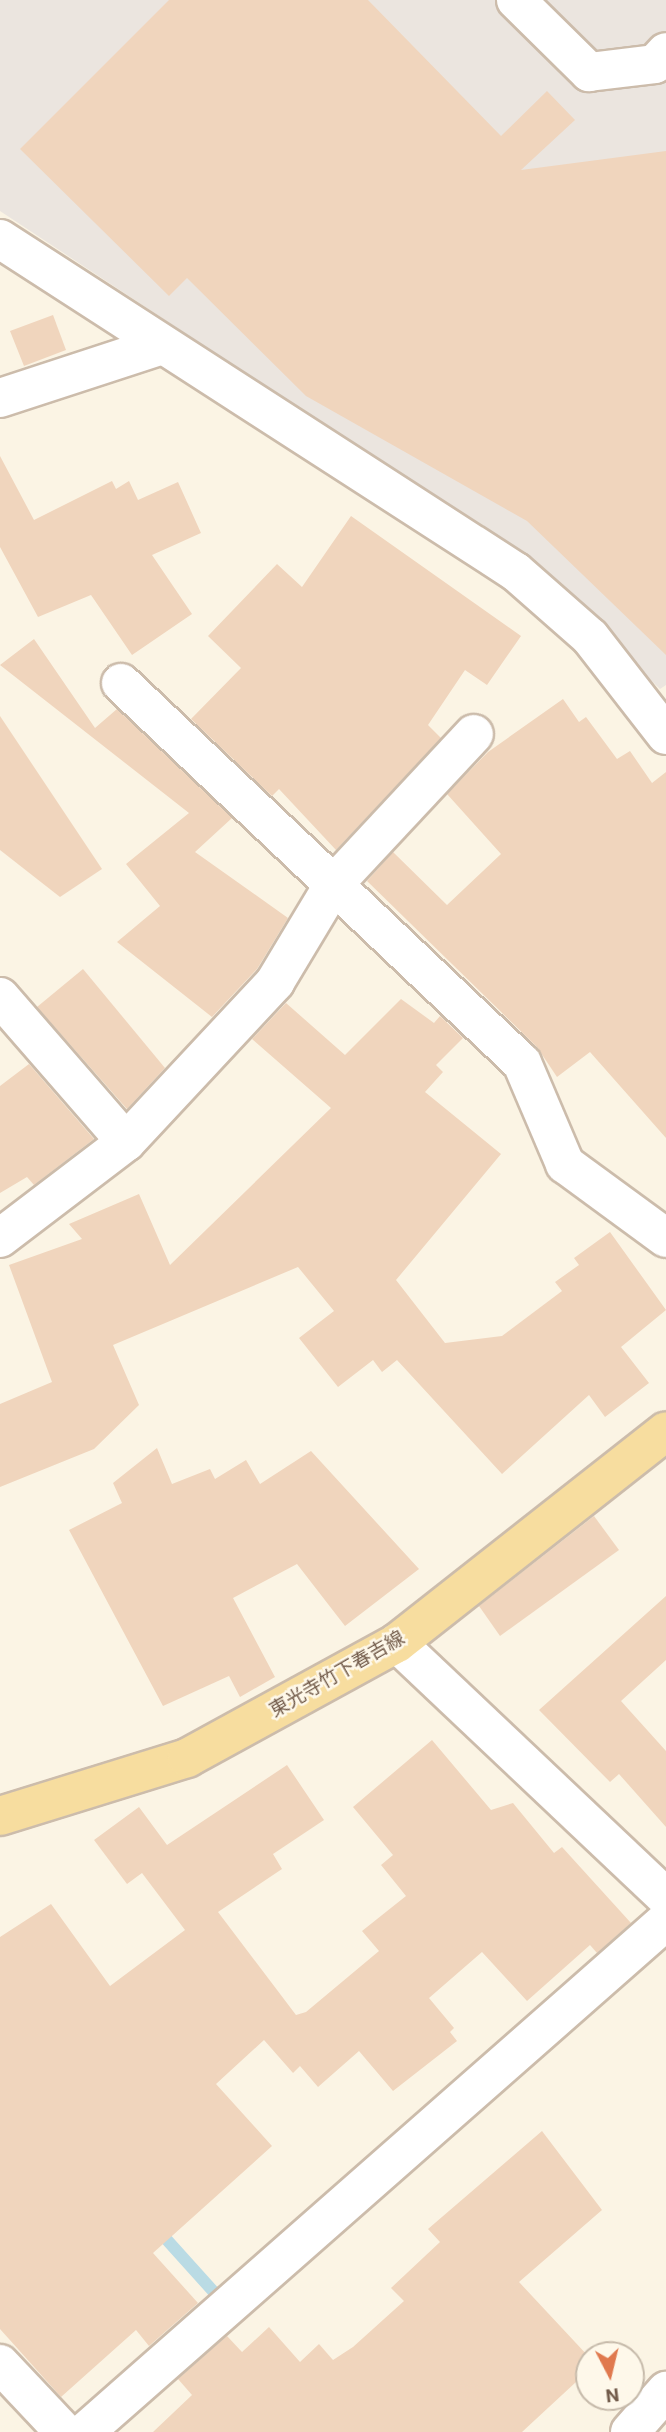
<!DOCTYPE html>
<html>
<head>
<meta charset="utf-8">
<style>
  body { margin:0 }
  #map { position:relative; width:666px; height:2432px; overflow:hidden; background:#fbf4e4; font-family:Roboto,"Noto Sans JP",sans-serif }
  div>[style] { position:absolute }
  .industrial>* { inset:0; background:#ebe5df }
  .stream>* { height:12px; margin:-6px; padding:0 6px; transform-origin:6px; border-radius:6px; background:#badbe4 }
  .building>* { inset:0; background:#f0d5bd }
  .roads { filter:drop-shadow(2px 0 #ccbcab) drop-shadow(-2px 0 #ccbcab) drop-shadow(0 2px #ccbcab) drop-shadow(0 -2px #ccbcab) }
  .minor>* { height:38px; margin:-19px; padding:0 19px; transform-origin:19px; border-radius:19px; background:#fff }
  .major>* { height:38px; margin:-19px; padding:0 19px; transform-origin:19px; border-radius:19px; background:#f7dd9f }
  span { translate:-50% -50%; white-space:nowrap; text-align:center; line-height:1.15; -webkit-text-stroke:5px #fef8ea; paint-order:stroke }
  .street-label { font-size:19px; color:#735c4b }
  .north { position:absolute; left:575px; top:2341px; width:70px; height:70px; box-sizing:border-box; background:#fef8ea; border:2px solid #c6baaa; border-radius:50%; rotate:173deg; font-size:19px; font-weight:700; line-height:28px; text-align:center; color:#735c4b }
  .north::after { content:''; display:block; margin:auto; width:24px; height:32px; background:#e0794e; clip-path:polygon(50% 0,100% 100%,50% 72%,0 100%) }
</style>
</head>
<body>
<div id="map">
  <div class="industrial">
    <i style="clip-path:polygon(0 0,666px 0,666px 685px,660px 689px,521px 555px,0 211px)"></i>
  </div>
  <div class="stream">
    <i style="left:158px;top:2230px;width:96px;rotate:48deg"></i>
  </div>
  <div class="building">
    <i style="clip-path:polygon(169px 0,368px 0,501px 136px,547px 91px,575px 120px,521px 170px,666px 151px,666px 655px,527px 521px,306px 396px,187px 278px,169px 296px,20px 149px)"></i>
    <i style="clip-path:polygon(53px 315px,66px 350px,24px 366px,10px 331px)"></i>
    <i style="clip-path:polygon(0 456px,34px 520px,112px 481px,116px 489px,129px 481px,138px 500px,178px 482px,201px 533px,152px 555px,192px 614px,132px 655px,91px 595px,38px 617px,0 547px)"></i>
    <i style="clip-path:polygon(351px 516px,521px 636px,487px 685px,465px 670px,428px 725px,441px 738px,336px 850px,279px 789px,272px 796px,191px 719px,241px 668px,208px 636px,277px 564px,302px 587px)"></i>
    <i style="clip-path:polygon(34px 639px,95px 728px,117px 709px,232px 818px,195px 852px,288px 918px,257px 969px,212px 1017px,117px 942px,160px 906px,126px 864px,189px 813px,0 665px)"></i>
    <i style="clip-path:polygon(563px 699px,579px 722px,586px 717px,617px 759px,630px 751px,652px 783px,666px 772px,666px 1138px,590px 1052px,557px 1077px,537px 1047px,367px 881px,393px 852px,447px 905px,501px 854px,447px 794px,488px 752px)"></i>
    <i style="clip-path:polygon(0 716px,102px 869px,60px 897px,0 850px)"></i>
    <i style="clip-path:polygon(83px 969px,165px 1068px,127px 1109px,37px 1007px)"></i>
    <i style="clip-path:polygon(401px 999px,434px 1023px,440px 1016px,463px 1038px,436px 1065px,443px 1072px,425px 1092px,501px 1154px,396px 1280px,445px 1343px,502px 1336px,562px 1291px,555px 1282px,579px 1265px,574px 1258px,610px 1232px,666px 1310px,621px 1347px,649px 1383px,605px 1417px,589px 1395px,502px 1474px,397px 1360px,382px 1372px,373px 1360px,338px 1387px,299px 1338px,334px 1311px,298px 1267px,113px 1345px,139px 1405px,94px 1449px,0 1487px,0 1404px,52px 1382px,9px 1265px,82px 1239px,69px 1224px,139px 1194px,170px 1265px,331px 1108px,252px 1039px,286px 1003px,345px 1055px)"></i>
    <i style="clip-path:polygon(29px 1064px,94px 1139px,34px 1185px,27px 1177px,0 1193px,0 1086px)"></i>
    <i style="clip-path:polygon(157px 1448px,172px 1484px,210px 1469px,215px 1479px,246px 1460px,260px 1484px,311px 1451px,419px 1569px,345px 1626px,297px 1564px,233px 1598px,275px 1677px,240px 1697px,229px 1676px,163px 1706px,69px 1530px,122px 1503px,113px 1483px)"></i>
    <i style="clip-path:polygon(594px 1516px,619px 1550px,500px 1636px,479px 1606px)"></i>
    <i style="clip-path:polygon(666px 1596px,666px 1660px,621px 1701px,666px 1751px,666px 1827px,619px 1774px,610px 1782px,539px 1710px)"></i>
    <i style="clip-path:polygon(432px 1740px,491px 1810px,513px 1803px,554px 1853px,562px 1847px,631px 1923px,597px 1953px,590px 1945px,527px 2001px,482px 1952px,429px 1998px,454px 2028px,450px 2032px,457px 2041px,393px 2091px,359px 2051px,318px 2087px,300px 2066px,293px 2073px,264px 2040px,216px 2084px,272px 2146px,153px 2253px,198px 2303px,149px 2346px,136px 2330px,61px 2397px,0 2329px,0 1937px,51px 1904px,110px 1986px,185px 1930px,142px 1873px,127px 1884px,94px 1840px,139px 1807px,167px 1845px,287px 1765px,324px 1820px,273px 1854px,282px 1869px,218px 1912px,296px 2015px,306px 2012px,379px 1951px,362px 1931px,406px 1896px,381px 1865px,393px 1855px,353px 1807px)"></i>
    <i style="clip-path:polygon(542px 2131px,602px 2210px,519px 2282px,589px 2357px,589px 2370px,522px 2432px,153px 2432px,192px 2395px,178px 2379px,227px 2336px,242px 2352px,269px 2327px,300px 2362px,319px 2344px,333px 2360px,353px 2347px,404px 2301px,391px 2288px,440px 2242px,428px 2229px)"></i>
  </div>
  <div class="roads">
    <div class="minor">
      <i style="left:516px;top:0;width:103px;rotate:44.6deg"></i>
      <i style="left:589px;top:72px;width:66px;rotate:-6.9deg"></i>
      <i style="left:655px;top:64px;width:16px;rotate:-47deg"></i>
      <i style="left:0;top:239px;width:614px;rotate:32.84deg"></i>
      <i style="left:516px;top:572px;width:98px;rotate:41.3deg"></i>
      <i style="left:590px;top:637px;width:124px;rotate:52.2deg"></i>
      <i style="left:0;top:398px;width:167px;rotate:-18.1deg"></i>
      <i style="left:121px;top:683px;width:552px;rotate:43.46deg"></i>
      <i style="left:522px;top:1063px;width:110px;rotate:66.9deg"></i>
      <i style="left:565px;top:1164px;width:125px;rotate:36.2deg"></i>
      <i style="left:0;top:997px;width:192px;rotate:49deg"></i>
      <i style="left:0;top:1238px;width:158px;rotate:-37.3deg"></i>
      <i style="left:126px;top:1142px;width:219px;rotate:-47deg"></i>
      <i style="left:275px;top:982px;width:114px;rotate:-59deg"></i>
      <i style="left:334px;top:884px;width:205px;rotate:-47deg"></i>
      <i style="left:397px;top:1643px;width:370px;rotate:43.4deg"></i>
      <i style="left:0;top:2364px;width:93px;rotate:46.7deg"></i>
      <i style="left:85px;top:2432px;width:774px;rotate:-41.33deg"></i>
      <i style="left:630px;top:2432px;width:55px;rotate:-48.7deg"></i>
    </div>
    <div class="major">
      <i style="left:0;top:1816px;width:196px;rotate:-17.2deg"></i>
      <i style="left:187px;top:1758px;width:239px;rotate:-28.7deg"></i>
      <i style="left:397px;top:1643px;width:342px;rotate:-38.2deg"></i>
    </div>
  </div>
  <div class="street-label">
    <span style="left:337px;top:1674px;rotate:-30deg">東光寺竹下春吉線</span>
  </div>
  <div class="north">N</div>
</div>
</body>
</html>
